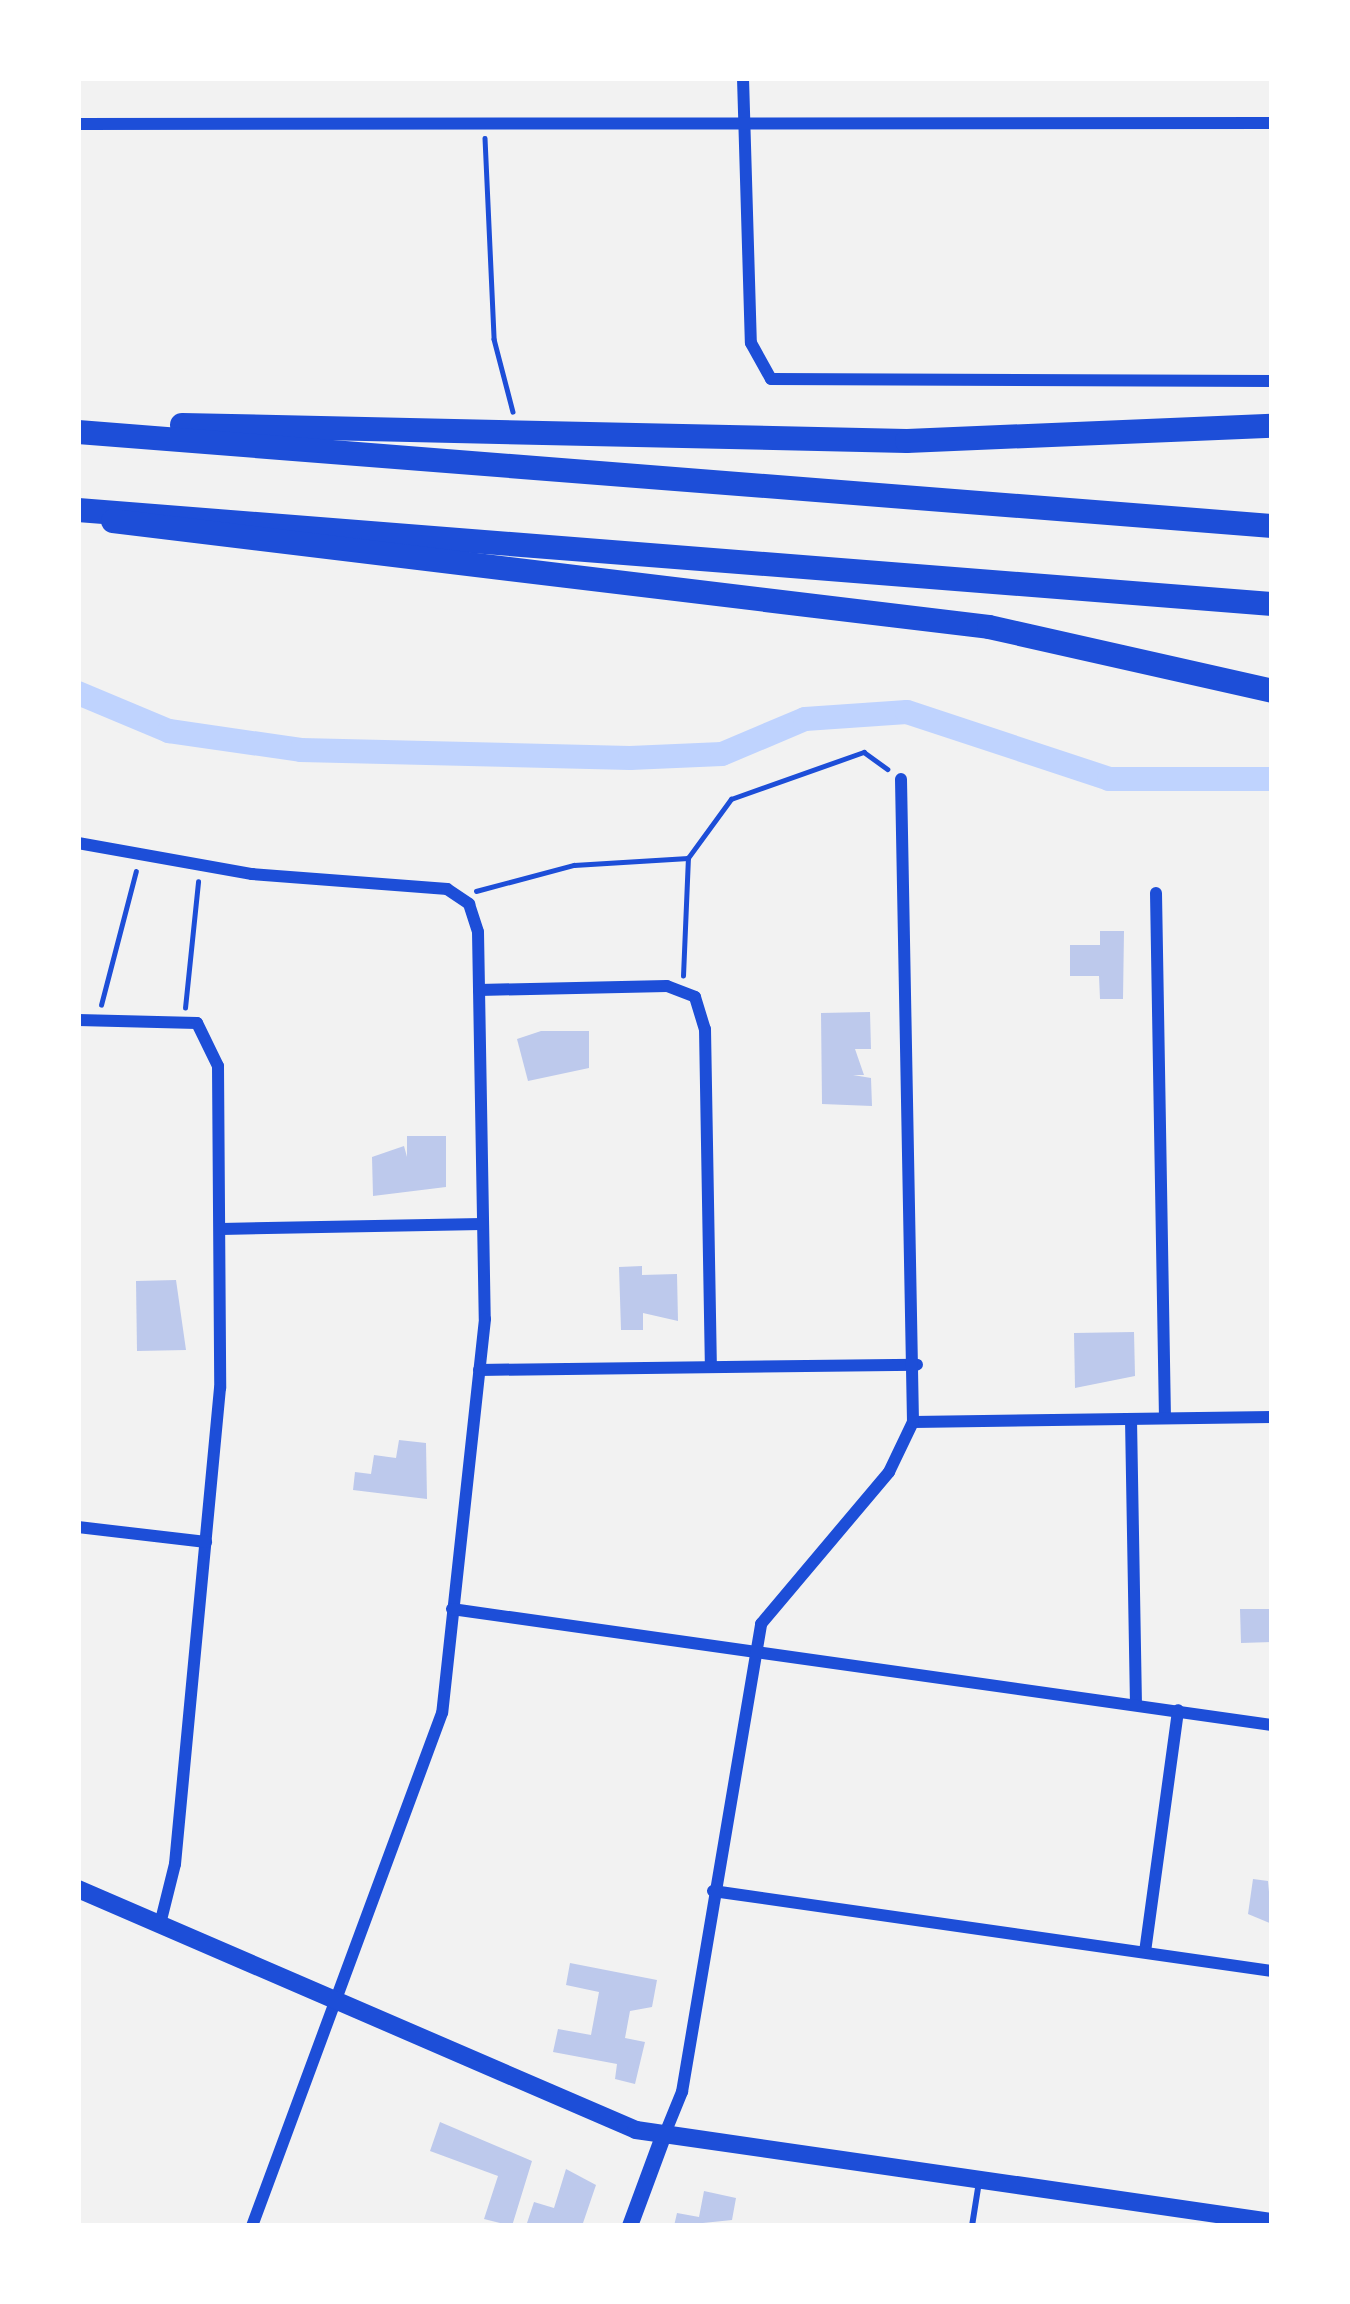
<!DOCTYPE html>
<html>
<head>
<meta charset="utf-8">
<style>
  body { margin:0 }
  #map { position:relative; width:1350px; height:2304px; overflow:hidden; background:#f2f2f2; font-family:Inter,sans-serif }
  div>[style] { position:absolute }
  .canal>* { height:24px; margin:-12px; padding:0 12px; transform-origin:12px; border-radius:12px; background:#bfd3fe }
  .building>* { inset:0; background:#bdc9ec }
  .path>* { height:4.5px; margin:-2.25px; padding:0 2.25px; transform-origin:2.25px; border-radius:2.25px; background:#1d4ed8 }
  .service>* { height:6px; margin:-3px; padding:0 3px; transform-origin:3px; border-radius:3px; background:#1d4ed8 }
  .minor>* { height:12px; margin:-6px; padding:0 6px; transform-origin:6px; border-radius:6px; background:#1d4ed8 }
  .tertiary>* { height:16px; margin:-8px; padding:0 8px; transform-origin:8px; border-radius:8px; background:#1d4ed8 }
  .secondary>* { height:18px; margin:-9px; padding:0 9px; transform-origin:9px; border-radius:9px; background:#1d4ed8 }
  .motorway>* { height:24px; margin:-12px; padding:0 12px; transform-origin:12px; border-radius:12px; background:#1d4ed8 }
  span { translate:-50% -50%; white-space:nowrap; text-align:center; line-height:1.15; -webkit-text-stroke:9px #fff; paint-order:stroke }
  .frame { position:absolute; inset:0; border:81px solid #fff; pointer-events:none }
</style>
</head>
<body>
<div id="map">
  <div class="canal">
    <i style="left:78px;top:693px;width:99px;rotate:22.7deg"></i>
    <i style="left:169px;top:731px;width:133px;rotate:8.2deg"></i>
    <i style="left:301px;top:750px;width:329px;rotate:1.4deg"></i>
    <i style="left:630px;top:758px;width:92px;rotate:-2.5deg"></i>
    <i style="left:722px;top:754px;width:90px;rotate:-22.9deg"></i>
    <i style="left:805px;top:719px;width:102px;rotate:-3.9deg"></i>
    <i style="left:907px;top:712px;width:213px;rotate:18.3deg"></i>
    <i style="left:1109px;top:779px;width:163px"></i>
  </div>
  <div class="building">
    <i style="clip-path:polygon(1100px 931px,1124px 931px,1123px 999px,1100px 999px,1099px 976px,1070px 976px,1070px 945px,1100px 945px)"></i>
    <i style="clip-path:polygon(870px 1012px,871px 1049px,855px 1049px,864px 1075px,853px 1075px,871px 1078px,872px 1106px,822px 1104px,821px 1013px)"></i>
    <i style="clip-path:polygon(541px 1031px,589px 1031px,589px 1068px,528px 1081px,517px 1039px)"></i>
    <i style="clip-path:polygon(407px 1136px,446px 1136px,446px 1187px,373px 1196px,372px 1157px,404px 1146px,407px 1157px)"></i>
    <i style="clip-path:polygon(642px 1266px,642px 1275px,677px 1274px,678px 1321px,643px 1313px,643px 1330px,621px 1330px,619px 1267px)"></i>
    <i style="clip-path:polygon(176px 1280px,186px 1350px,137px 1351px,136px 1281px)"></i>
    <i style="clip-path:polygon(1134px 1332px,1135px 1376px,1075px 1388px,1074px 1333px)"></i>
    <i style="clip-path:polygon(399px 1440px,426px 1443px,427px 1499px,353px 1490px,355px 1472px,371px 1474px,374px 1455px,396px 1458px)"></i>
    <i style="clip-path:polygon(1240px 1609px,1272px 1609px,1272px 1642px,1241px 1643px)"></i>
    <i style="clip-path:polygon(1253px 1879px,1268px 1881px,1272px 1924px,1248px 1914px)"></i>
    <i style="clip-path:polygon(570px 1963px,657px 1980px,652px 2007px,630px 2011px,625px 2038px,645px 2042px,635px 2084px,615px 2079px,617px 2064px,553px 2052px,558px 2029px,591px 2035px,599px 1992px,566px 1985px)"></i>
    <i style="clip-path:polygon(440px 2122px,532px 2161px,512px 2226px,484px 2219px,498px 2176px,430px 2151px)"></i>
    <i style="clip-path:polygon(566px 2169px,596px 2185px,582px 2226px,527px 2223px,534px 2202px,554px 2208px)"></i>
    <i style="clip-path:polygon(704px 2191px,736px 2198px,732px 2220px,674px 2226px,677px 2213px,699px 2217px)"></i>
  </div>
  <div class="path">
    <i style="left:485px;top:138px;width:201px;rotate:87.4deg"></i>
    <i style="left:494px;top:339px;width:75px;rotate:75.4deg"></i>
    <i style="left:476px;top:891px;width:101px;rotate:-14.9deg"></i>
    <i style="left:574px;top:865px;width:114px;rotate:-3.5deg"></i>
    <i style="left:683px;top:976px;width:118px;rotate:-87.6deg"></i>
    <i style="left:688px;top:858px;width:73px;rotate:-53.9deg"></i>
    <i style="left:731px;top:799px;width:141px;rotate:-19.5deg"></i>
    <i style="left:864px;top:752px;width:29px;rotate:36deg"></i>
    <i style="left:101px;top:1005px;width:138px;rotate:-75.4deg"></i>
    <i style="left:185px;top:1008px;width:127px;rotate:-84.1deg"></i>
  </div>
  <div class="service">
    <i style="left:972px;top:2226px;width:45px;rotate:-81deg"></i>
  </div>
  <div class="minor">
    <i style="left:743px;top:78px;width:265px;rotate:88.3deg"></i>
    <i style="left:751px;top:343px;width:41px;rotate:60.9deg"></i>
    <i style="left:771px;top:379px;width:501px;rotate:0.23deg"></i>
    <i style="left:78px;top:124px;width:1194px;rotate:-0.05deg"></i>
    <i style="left:78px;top:843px;width:177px;rotate:10.1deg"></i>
    <i style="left:252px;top:874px;width:196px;rotate:4.4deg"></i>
    <i style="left:447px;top:889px;width:27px;rotate:34deg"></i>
    <i style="left:469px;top:904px;width:29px;rotate:72deg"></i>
    <i style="left:478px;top:932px;width:387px;rotate:89deg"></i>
    <i style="left:485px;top:1319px;width:396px;rotate:96.2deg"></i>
    <i style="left:442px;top:1713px;width:547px;rotate:110.32deg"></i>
    <i style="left:1156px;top:893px;width:525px;rotate:89.02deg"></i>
    <i style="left:479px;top:990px;width:188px;rotate:-1.2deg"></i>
    <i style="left:667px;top:986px;width:30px;rotate:21deg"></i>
    <i style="left:695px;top:997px;width:34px;rotate:73deg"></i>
    <i style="left:705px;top:1029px;width:337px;rotate:89deg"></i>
    <i style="left:78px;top:1020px;width:119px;rotate:1.4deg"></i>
    <i style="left:197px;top:1023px;width:48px;rotate:64deg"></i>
    <i style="left:218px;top:1066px;width:322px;rotate:89.6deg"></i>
    <i style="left:220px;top:1388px;width:478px;rotate:95.4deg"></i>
    <i style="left:175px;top:1864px;width:62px;rotate:104deg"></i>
    <i style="left:221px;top:1229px;width:261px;rotate:-1.1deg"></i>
    <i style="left:479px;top:1370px;width:438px;rotate:-0.7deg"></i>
    <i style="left:1131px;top:1419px;width:284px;rotate:89deg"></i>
    <i style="left:913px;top:1422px;width:359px;rotate:-0.8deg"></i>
    <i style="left:78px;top:1527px;width:129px;rotate:6.7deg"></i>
    <i style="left:452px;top:1609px;width:828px;rotate:8.05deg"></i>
    <i style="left:713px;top:1891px;width:565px;rotate:8.14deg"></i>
    <i style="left:1145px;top:1952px;width:244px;rotate:-82.2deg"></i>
    <i style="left:664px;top:2136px;width:48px;rotate:-67.8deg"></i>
    <i style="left:682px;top:2092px;width:475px;rotate:-80.4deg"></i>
    <i style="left:761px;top:1624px;width:199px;rotate:-49.9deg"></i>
    <i style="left:889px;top:1472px;width:55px;rotate:-64.4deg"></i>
    <i style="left:913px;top:1422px;width:643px;rotate:-91.07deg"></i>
  </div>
  <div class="tertiary">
    <i style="left:630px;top:2226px;width:95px;rotate:-69.7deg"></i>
  </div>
  <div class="secondary">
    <i style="left:78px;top:1889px;width:608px;rotate:23.36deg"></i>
    <i style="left:636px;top:2130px;width:643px;rotate:8.23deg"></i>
  </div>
  <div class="motorway">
    <i style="left:182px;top:425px;width:725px;rotate:1.26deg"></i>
    <i style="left:907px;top:441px;width:365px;rotate:-2.4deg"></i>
    <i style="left:78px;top:432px;width:1198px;rotate:4.5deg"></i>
    <i style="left:78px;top:510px;width:1198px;rotate:4.5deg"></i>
    <i style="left:113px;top:521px;width:882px;rotate:6.9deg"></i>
    <i style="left:989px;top:627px;width:290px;rotate:12.7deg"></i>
  </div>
  <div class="frame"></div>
</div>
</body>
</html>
